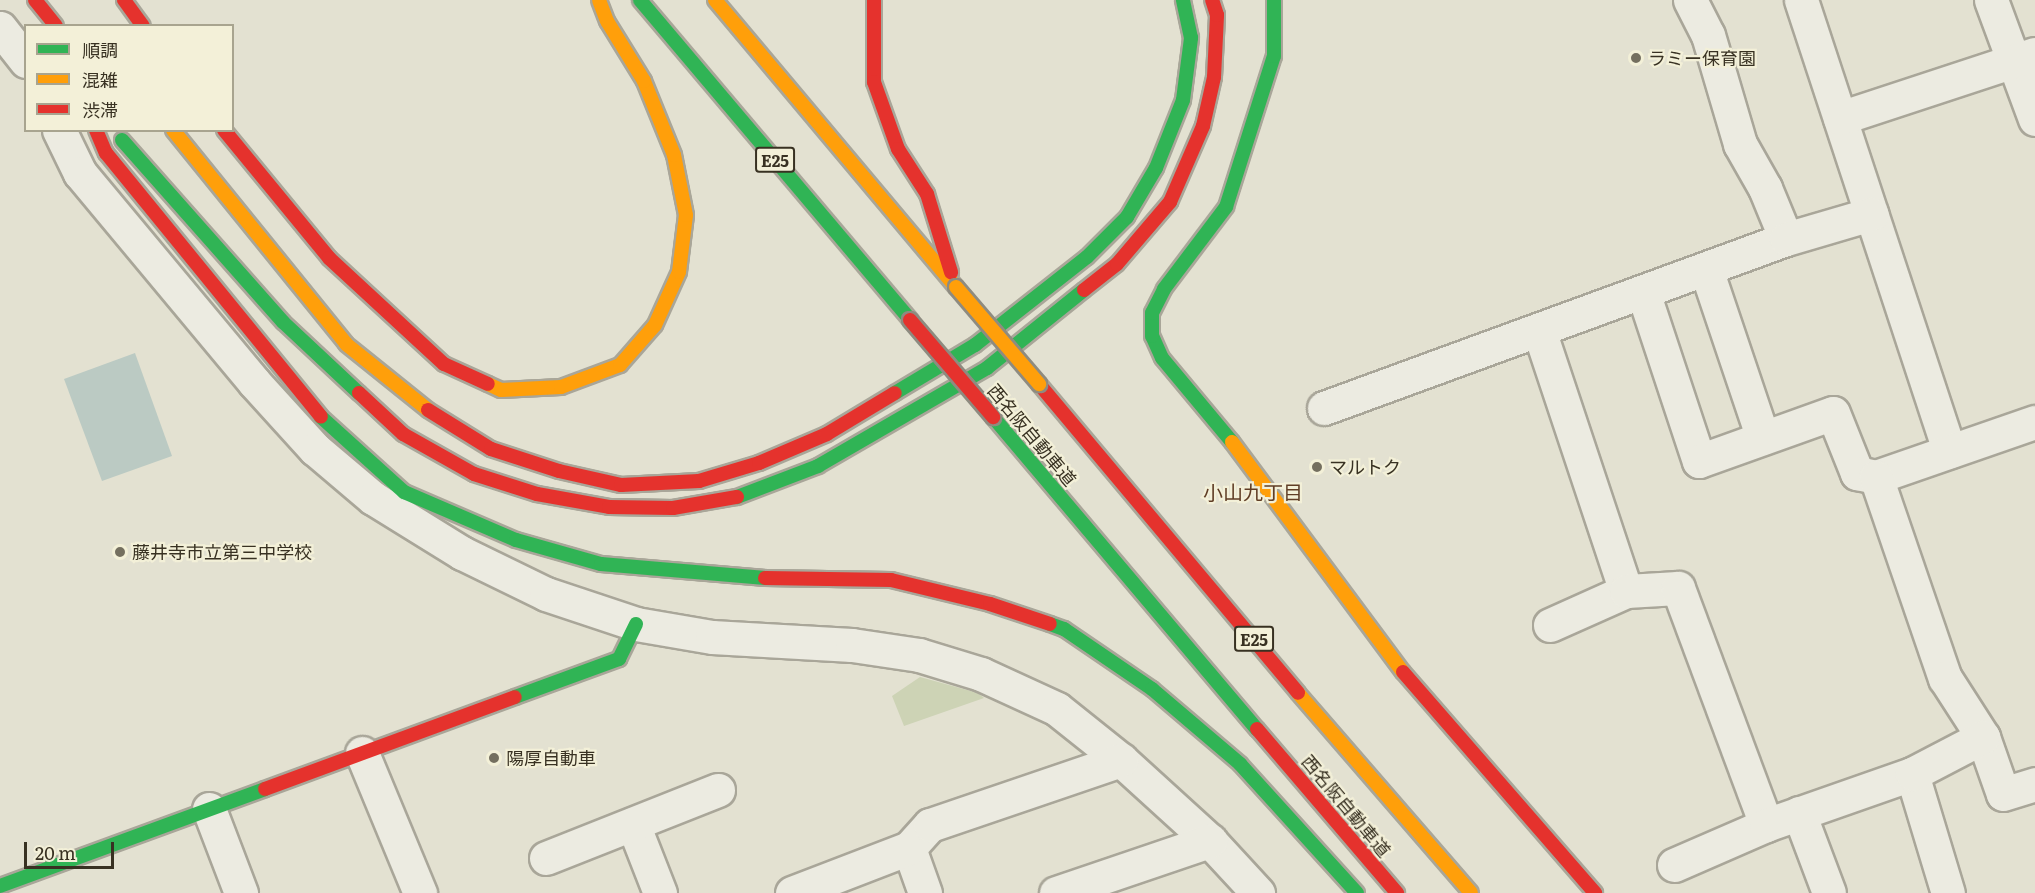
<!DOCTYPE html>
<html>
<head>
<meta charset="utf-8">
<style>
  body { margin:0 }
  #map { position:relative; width:2035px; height:893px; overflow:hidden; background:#e3e1d1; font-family:Literata,"Noto Sans JP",serif }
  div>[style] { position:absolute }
  .green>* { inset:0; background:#cdd3b5 }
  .water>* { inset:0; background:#bbcac3 }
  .roads { filter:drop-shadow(2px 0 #a9a699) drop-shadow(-2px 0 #a9a699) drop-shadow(0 2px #a9a699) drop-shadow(0 -2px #a9a699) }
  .street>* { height:33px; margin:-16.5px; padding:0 16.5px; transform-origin:16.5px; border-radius:16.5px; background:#ecebe1 }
  .fast>* { height:14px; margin:-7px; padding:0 7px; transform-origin:7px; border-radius:7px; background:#30b455 }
  .slow>* { height:14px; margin:-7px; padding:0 7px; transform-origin:7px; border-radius:7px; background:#ff9f0a }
  .jam>* { height:14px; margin:-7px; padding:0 7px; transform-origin:7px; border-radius:7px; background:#e5322d }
  .bridges { filter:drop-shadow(2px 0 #8e8b80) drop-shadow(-2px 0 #8e8b80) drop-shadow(0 2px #8e8b80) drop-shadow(0 -2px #8e8b80) }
  .slow-bridge>* { height:14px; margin:-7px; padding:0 7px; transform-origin:7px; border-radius:7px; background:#ff9f0a }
  .jam-bridge>* { height:14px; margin:-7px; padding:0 7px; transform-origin:7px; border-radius:7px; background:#e5322d }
  .dots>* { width:16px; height:16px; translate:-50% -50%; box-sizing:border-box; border:3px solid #f3f0d8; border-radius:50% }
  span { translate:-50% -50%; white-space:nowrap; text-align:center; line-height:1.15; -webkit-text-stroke:4.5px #f3f0d8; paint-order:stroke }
  .shield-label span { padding:2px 4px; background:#f3f0d8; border:2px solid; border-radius:4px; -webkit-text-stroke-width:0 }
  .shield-label { font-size:16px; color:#383122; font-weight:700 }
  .poi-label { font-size:18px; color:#383122 }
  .left { translate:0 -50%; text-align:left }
  .street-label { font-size:18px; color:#383122 }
  .neighbourhood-label { font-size:20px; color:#603d25 }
  .legend { position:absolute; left:24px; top:24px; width:210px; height:108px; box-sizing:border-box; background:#f3f0d8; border:2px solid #a8a48f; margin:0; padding:8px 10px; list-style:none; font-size:18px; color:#383122 }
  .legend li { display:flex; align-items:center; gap:12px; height:30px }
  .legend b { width:30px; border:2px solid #a8a48f }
  .scale { position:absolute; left:24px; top:842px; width:90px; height:27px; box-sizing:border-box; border:3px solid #383122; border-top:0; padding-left:8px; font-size:18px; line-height:21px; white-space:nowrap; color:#383122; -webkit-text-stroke:4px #f3f0d8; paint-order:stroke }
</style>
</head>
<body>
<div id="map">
  <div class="green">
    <i style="clip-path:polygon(920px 677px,978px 693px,984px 698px,904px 726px,892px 696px)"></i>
  </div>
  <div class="water">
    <i style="clip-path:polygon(135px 353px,172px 456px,102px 481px,64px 379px)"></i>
  </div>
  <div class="roads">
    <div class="street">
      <i style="left:1690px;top:0;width:39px;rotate:63deg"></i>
      <i style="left:1708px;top:35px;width:114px;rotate:73.6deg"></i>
      <i style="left:1740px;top:144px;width:51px;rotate:60.4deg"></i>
      <i style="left:1765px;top:188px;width:55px;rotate:67.6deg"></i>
      <i style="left:1801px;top:0;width:475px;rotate:71.8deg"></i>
      <i style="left:1991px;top:0;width:127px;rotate:69.7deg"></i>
      <i style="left:0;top:28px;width:42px;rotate:51.8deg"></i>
      <i style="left:1840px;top:118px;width:205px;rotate:-18.2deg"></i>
      <i style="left:59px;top:130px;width:48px;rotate:64deg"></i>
      <i style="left:80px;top:173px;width:272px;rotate:50.2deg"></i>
      <i style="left:254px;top:382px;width:91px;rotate:47.7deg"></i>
      <i style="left:315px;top:449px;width:76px;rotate:40.2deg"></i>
      <i style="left:373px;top:498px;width:105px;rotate:31.7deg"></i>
      <i style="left:462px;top:553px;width:93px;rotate:26deg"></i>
      <i style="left:546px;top:594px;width:95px;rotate:18.4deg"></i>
      <i style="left:636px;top:624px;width:77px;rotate:9.7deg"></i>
      <i style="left:712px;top:637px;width:140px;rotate:3.3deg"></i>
      <i style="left:852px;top:645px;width:68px;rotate:8.5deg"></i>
      <i style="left:919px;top:655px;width:65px;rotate:17deg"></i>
      <i style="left:981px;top:674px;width:84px;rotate:24.7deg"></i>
      <i style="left:1057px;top:709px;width:82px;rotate:38.6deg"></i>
      <i style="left:1121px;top:760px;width:120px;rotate:42.3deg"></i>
      <i style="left:1210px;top:841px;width:71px;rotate:47.3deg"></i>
      <i style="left:1706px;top:269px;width:178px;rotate:71.4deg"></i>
      <i style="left:1643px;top:292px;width:178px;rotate:71.7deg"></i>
      <i style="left:1699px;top:461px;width:142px;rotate:-19.7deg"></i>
      <i style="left:1833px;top:413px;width:65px;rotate:68.2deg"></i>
      <i style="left:1857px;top:473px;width:19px;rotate:12deg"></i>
      <i style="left:1876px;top:477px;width:168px;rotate:-19.1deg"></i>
      <i style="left:1539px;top:330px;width:275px;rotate:71.6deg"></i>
      <i style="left:1324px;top:408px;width:492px;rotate:-20.1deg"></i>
      <i style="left:1786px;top:239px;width:89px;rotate:-16.4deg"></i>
      <i style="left:1876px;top:477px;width:213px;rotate:71.1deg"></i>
      <i style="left:1945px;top:678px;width:70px;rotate:57.2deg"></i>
      <i style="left:1983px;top:737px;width:60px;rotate:70.7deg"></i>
      <i style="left:2003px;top:794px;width:34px;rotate:-17deg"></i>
      <i style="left:1550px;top:625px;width:83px;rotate:-24.1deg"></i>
      <i style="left:1626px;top:591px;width:52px;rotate:-3.3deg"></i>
      <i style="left:1678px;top:588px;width:253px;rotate:69.6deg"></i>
      <i style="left:362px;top:753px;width:152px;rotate:67.5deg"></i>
      <i style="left:1912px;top:774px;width:124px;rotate:73.2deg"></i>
      <i style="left:209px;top:809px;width:90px;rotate:69.1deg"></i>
      <i style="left:1799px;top:813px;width:85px;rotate:69.4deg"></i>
      <i style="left:633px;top:824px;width:74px;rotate:68.6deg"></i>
      <i style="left:909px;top:848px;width:48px;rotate:70.4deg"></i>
      <i style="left:546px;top:858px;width:185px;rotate:-21.6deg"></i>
      <i style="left:1674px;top:865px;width:100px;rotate:-23.5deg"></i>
      <i style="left:1766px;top:825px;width:155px;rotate:-19.3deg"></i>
      <i style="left:1912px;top:774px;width:80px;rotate:-27.5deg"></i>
      <i style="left:792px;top:893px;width:125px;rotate:-21deg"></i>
      <i style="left:909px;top:848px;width:31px;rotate:-48deg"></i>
      <i style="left:930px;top:825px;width:202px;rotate:-18.8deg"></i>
      <i style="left:1056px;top:893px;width:163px;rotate:-18.7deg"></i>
    </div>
    <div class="fast">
      <i style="left:640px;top:0;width:419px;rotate:49.8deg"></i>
      <i style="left:122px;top:140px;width:243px;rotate:48.5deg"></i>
      <i style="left:283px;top:322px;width:104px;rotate:43.1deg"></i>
      <i style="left:895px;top:393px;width:93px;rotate:-31deg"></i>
      <i style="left:975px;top:345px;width:142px;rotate:-38.2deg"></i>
      <i style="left:1087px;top:257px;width:57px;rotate:-45deg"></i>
      <i style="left:1127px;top:217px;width:57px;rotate:-59.4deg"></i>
      <i style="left:1156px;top:168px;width:73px;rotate:-68.3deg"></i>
      <i style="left:1183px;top:100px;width:63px;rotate:-82.6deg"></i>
      <i style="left:1191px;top:38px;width:39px;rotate:-102deg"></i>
      <i style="left:321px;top:417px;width:112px;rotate:42.1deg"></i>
      <i style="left:404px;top:492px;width:122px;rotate:23.2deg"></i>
      <i style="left:516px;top:540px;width:88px;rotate:15.8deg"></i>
      <i style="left:601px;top:564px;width:165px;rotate:4.9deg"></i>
      <i style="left:993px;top:417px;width:409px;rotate:49.8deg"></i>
      <i style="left:1232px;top:442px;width:109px;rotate:-129.8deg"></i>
      <i style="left:1162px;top:358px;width:24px;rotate:-114deg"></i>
      <i style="left:1152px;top:336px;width:23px;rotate:-90deg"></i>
      <i style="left:1152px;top:313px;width:27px;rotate:-63deg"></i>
      <i style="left:1164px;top:289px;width:103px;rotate:-52.9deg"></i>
      <i style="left:1226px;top:207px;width:158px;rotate:-72.4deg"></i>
      <i style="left:1274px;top:56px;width:56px;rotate:-90deg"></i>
      <i style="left:737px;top:497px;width:87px;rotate:-20.9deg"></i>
      <i style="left:818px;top:466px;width:195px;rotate:-30.1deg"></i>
      <i style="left:987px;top:368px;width:124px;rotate:-38.8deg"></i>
      <i style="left:1050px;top:624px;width:15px;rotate:20deg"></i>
      <i style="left:1064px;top:629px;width:107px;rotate:34.3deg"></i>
      <i style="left:1152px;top:689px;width:116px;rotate:40.4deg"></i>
      <i style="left:1240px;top:764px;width:174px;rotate:47.8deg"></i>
      <i style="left:515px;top:697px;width:111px;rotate:-20.1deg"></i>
      <i style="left:619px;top:659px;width:39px;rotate:-64deg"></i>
      <i style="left:0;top:886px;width:282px;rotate:-20.1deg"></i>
    </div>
    <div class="slow">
      <i style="left:715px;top:0;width:375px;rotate:50deg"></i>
      <i style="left:173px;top:130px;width:275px;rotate:51deg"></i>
      <i style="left:346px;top:344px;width:105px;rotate:38.8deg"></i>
      <i style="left:488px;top:384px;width:14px;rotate:25deg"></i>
      <i style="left:501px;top:390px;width:60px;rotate:-2.9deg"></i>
      <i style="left:561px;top:387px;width:63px;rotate:-20.4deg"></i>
      <i style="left:620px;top:365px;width:53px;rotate:-48.8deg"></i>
      <i style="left:655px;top:325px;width:58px;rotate:-65.6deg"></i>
      <i style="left:679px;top:272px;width:57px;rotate:-83deg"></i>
      <i style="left:686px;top:215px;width:61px;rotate:-101.3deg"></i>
      <i style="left:674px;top:155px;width:80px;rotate:-112.1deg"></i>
      <i style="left:644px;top:81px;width:70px;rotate:-121.7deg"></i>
      <i style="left:607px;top:21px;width:22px;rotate:-111deg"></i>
      <i style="left:1232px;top:442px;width:287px;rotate:53.4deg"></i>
      <i style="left:1298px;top:693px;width:264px;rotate:49.1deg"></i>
    </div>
    <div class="jam">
      <i style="left:35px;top:0;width:33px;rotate:51deg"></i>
      <i style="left:124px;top:0;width:32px;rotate:54deg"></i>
      <i style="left:874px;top:0;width:82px;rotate:90deg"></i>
      <i style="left:874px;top:82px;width:71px;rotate:70.3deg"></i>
      <i style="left:898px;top:149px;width:54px;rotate:57.2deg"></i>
      <i style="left:927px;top:194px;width:82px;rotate:72.9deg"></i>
      <i style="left:96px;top:130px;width:25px;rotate:67deg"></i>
      <i style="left:106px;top:153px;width:340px;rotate:50.8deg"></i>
      <i style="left:224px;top:130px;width:166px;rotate:50.6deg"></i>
      <i style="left:329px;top:258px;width:156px;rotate:42.7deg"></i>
      <i style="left:444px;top:364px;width:48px;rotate:24.4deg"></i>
      <i style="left:1084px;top:290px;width:42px;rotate:-38.2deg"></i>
      <i style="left:1117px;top:264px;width:82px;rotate:-49.5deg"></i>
      <i style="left:1170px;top:202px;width:83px;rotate:-66.5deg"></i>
      <i style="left:1203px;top:126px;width:50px;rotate:-77.3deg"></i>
      <i style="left:1214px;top:77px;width:62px;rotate:-87.2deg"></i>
      <i style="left:1217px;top:15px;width:16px;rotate:-108deg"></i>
      <i style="left:1039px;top:384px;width:403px;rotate:50deg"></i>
      <i style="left:359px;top:393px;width:60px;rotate:43deg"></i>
      <i style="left:403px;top:434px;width:81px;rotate:29.4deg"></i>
      <i style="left:474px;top:474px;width:66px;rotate:17.6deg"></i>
      <i style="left:537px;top:494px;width:73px;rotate:10.2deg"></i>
      <i style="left:609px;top:507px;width:64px;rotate:0.9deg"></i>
      <i style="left:673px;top:508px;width:65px;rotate:-9.8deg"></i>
      <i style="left:428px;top:410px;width:74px;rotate:31.8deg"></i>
      <i style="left:491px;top:449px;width:71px;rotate:17.9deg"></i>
      <i style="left:559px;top:471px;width:64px;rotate:12.7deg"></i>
      <i style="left:621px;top:485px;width:78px;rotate:-2.9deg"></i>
      <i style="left:699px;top:481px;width:63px;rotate:-16.7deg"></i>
      <i style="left:759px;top:463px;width:74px;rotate:-23.1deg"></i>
      <i style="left:827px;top:434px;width:79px;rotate:-31.1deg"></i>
      <i style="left:765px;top:578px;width:126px;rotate:0.9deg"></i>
      <i style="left:891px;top:580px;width:102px;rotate:13.6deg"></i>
      <i style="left:990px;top:604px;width:63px;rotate:18.4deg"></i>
      <i style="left:1403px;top:672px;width:293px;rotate:49deg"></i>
      <i style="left:1257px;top:729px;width:216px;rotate:49.5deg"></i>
      <i style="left:265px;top:789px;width:266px;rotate:-20.2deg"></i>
    </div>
  </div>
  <div class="bridges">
    <div class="slow-bridge">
      <i style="left:956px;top:287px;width:128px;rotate:49.4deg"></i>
    </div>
    <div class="jam-bridge">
      <i style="left:910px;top:320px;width:128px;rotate:49.4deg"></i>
    </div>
  </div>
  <div class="dots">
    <i style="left:1636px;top:58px;background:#746f5f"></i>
    <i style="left:1317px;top:467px;background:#746f5f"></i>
    <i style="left:120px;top:552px;background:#746f5f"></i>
    <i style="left:494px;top:758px;background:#746f5f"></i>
  </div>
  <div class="shield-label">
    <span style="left:775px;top:160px">E25</span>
    <span style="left:1254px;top:639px">E25</span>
  </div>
  <div class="poi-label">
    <span class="left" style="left:1648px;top:58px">ラミー保育園</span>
    <span class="left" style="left:1329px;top:467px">マルトク</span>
    <span class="left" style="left:132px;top:552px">藤井寺市立第三中学校</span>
    <span class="left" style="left:506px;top:758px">陽厚自動車</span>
  </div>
  <div class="street-label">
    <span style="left:1032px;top:435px;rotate:50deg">西名阪自動車道</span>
    <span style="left:1346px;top:806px;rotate:50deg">西名阪自動車道</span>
  </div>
  <div class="neighbourhood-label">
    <span style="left:1253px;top:491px">小山九丁目</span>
  </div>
  <ul class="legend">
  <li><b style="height:8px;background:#30b455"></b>順調</li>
  <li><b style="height:8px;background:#ff9f0a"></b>混雑</li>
  <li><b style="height:8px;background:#e5322d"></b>渋滞</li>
  </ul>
  <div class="scale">20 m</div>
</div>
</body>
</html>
